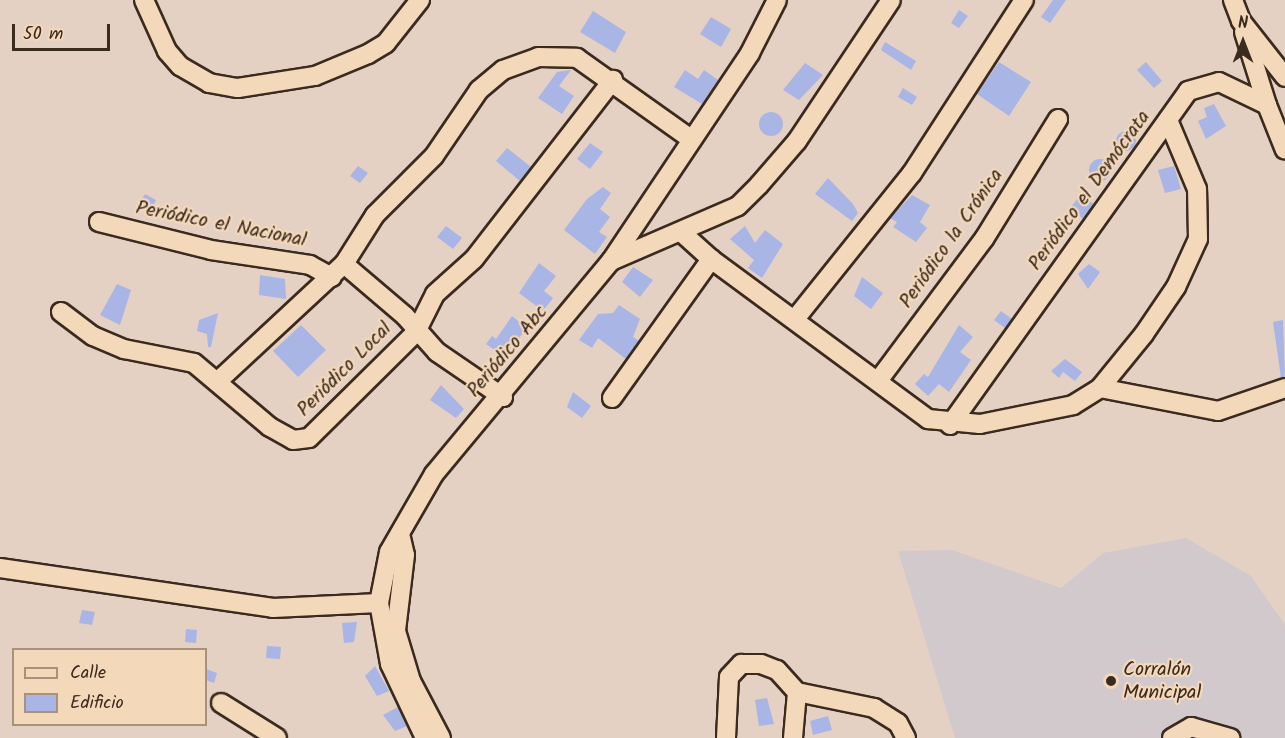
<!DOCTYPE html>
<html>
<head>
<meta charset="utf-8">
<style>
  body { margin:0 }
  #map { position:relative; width:1285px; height:738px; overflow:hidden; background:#e4d1c3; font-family:Kalam,sans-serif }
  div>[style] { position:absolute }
  .built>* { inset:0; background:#d2c9cd }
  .building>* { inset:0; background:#a8b5e5 }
  .round { border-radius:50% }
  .roads { filter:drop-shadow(2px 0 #3b2a1e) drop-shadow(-2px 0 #3b2a1e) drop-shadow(0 2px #3b2a1e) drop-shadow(0 -2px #3b2a1e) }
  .minor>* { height:18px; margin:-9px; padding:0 9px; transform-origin:9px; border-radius:9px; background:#f3d8ba }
  .dots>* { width:16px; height:16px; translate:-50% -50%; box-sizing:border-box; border:3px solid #f3d8ba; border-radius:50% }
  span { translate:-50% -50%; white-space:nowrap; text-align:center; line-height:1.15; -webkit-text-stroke:4.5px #f3d8ba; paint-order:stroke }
  .street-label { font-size:20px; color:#3b2a1e }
  .poi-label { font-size:20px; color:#3b2a1e }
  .left { translate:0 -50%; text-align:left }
  .legend { position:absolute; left:12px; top:648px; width:195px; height:78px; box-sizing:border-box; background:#f3d8ba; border:2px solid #a9927c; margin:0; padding:8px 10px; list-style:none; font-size:18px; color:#3b2a1e }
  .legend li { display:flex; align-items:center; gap:12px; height:30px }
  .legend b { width:30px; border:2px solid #a9927c }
  .north { position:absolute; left:1213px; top:12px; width:60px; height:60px; -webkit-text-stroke:4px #f3d8ba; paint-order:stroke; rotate:0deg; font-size:16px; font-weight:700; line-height:24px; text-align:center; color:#3b2a1e }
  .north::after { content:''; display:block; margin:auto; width:21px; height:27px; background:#3b2a1e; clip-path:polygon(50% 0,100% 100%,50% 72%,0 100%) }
  .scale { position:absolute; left:12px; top:24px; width:98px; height:27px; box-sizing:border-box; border:3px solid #3b2a1e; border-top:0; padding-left:8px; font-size:18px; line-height:21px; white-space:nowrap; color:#3b2a1e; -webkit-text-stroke:4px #f3d8ba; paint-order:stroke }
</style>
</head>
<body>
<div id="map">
  <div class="built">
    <i style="clip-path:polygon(1186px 538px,1251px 576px,1285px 625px,1285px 738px,955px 738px,898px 551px,952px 550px,1061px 588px,1103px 553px)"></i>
  </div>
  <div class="building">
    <i style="clip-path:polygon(1053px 0,1066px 0,1050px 23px,1041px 17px)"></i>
    <i style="clip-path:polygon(959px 10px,968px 16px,959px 28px,951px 23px)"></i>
    <i style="clip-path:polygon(593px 11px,626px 32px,615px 53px,580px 32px)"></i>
    <i style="clip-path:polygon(711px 17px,731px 29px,721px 47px,700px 34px)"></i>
    <i style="clip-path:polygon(885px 42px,916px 61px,911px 70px,881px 50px)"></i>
    <i style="clip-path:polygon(999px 62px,1031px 82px,1009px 116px,977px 94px)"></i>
    <i style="clip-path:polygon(1146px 62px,1162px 81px,1154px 88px,1137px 70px)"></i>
    <i style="clip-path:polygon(805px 63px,823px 75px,799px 100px,783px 90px)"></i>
    <i style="clip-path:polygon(571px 70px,559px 86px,574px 96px,562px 114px,538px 98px,557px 72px)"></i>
    <i style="clip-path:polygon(685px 70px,698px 79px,704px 70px,718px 80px,702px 104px,674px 87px)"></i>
    <i style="clip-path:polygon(903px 88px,917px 97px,912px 105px,898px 97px)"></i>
    <i style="clip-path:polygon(1214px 104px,1226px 126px,1206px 139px,1198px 121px,1207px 117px,1204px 108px)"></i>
    <i class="round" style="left:759px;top:112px;width:24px;height:24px"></i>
    <i class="round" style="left:1116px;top:131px;width:20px;height:20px"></i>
    <i style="clip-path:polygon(590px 143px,603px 152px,590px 169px,577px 159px)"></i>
    <i style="clip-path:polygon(507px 148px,531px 167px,520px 181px,496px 161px)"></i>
    <i class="round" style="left:1089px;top:159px;width:22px;height:22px"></i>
    <i style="clip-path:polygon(358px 166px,368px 173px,360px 183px,350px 176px)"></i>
    <i style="clip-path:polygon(1174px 166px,1181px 189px,1165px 193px,1158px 170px)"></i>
    <i style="clip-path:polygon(828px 178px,853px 204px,858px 213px,852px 221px,815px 194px)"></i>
    <i style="clip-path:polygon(603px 187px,611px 193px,600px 209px,610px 217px,599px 232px,607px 237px,595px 254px,564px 230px,587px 199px)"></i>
    <i style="clip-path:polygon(145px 194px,156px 200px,151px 210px,140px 203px)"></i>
    <i style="clip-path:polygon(912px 195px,930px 205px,920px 222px,927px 228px,916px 242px,893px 227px,897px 222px,890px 218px)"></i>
    <i style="clip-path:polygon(1081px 195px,1094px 204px,1083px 219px,1070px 208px)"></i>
    <i style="clip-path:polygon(446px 226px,462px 238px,453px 249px,437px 237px)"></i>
    <i style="clip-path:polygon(745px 226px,755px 243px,765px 230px,783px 244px,762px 278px,748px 268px,754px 260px,730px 239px)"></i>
    <i style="clip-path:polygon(539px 263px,556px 276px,544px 291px,553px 298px,543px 311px,519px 293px)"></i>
    <i style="clip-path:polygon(1089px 264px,1100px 272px,1088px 289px,1078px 274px)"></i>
    <i style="clip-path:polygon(633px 267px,653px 280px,640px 297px,622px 282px)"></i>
    <i style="clip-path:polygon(260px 275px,285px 279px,286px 299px,259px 295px)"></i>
    <i style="clip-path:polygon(862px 277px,883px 293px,871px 309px,854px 296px)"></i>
    <i style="clip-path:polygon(117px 284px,131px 290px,120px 325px,100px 315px)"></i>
    <i style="clip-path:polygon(619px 305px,640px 319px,633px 337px,639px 341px,626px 359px,598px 338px,592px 348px,579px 340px,598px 314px,613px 313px)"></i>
    <i style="clip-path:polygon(1001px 311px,1012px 319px,1005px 328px,994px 320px)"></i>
    <i style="clip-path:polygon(218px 313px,211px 347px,208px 347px,207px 334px,197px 331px,199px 320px)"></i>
    <i style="clip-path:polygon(512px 316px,527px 328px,508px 352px,503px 348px,500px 354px,486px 344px,492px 336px,496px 339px)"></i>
    <i style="clip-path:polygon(1283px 320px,1285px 377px,1281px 378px,1273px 322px)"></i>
    <i style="clip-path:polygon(301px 325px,326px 350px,298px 377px,273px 351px)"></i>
    <i style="clip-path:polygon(959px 325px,973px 337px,960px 352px,971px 360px,949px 392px,939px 384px,928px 396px,915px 384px,924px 374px,928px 377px)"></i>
    <i style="clip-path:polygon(1065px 359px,1082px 372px,1075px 381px,1063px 372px,1059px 378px,1051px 371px)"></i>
    <i style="clip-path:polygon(441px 385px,464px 409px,456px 418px,430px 400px)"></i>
    <i style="clip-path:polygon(573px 392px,591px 406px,582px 418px,567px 407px)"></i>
    <i style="clip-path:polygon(82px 610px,95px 612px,92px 625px,79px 623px)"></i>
    <i style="clip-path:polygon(357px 622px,354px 642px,344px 643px,342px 623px)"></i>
    <i style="clip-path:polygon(186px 629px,197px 630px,196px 643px,185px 642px)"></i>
    <i style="clip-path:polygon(267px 646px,281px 647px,280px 659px,266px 658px)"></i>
    <i style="clip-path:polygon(375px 666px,389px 691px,377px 696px,365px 676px)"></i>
    <i style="clip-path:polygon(206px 669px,217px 673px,214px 683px,206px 680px)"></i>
    <i style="clip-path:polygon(767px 698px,774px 724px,759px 726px,755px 700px)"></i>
    <i style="clip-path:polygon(398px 707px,407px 726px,395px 731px,383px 715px)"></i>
    <i style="clip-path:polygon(828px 716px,832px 730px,813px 735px,810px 721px)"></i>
  </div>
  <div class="roads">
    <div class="minor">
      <i style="left:144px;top:0;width:56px;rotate:65.7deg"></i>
      <i style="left:167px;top:51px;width:20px;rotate:49deg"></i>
      <i style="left:180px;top:66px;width:34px;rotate:30deg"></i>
      <i style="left:209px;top:83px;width:29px;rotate:10deg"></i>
      <i style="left:238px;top:88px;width:78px;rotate:-8.9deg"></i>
      <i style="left:315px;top:76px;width:57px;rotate:-22.5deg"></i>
      <i style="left:368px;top:54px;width:21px;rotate:-31deg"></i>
      <i style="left:386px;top:43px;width:55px;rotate:-51.7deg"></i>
      <i style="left:1233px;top:0;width:22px;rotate:69deg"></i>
      <i style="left:1241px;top:21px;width:71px;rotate:51.8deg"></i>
      <i style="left:1244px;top:32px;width:77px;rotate:72.5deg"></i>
      <i style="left:99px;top:222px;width:115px;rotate:14deg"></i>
      <i style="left:211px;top:250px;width:100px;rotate:8.6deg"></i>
      <i style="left:310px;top:265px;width:25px;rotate:29deg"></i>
      <i style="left:711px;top:259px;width:270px;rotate:36.4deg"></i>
      <i style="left:928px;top:419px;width:52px;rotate:5.5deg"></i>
      <i style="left:980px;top:424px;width:95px;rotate:-11.5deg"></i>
      <i style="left:1073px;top:405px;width:32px;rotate:-32deg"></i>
      <i style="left:1100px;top:388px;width:70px;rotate:-50.8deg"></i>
      <i style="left:1144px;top:334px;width:57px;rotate:-55.8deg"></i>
      <i style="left:1176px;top:287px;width:53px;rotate:-65.4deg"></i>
      <i style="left:1198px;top:239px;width:50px;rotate:-91.1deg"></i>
      <i style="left:1197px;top:189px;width:75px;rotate:-112.8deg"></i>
      <i style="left:611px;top:261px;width:250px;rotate:-56.2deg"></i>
      <i style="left:750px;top:53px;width:59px;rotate:-63deg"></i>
      <i style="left:344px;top:264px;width:80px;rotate:40.4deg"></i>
      <i style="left:405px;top:316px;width:48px;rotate:48.4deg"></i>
      <i style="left:437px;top:352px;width:80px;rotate:34.3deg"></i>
      <i style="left:61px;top:312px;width:40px;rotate:37deg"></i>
      <i style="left:93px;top:336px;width:34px;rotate:23deg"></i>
      <i style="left:124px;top:349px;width:71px;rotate:11.3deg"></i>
      <i style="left:194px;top:363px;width:99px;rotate:40.1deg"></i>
      <i style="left:270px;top:427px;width:26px;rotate:29deg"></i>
      <i style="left:293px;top:440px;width:16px;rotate:-7deg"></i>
      <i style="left:309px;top:438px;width:151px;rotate:-44.7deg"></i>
      <i style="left:416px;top:332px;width:42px;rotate:-63.4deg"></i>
      <i style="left:435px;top:294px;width:52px;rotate:-41.9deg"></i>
      <i style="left:474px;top:259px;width:227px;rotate:-52.2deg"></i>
      <i style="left:795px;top:319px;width:187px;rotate:-51.3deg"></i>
      <i style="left:912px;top:173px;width:206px;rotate:-57.1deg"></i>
      <i style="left:218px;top:381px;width:172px;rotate:-42.9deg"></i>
      <i style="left:344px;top:264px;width:58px;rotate:-57.7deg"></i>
      <i style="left:375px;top:215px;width:83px;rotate:-45deg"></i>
      <i style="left:434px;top:156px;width:80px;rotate:-55.7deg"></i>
      <i style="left:479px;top:90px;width:31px;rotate:-40deg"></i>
      <i style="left:503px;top:70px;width:37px;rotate:-20deg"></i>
      <i style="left:538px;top:57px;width:39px;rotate:1deg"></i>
      <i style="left:577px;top:58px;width:140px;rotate:35.4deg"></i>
      <i style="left:878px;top:381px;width:177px;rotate:-53.3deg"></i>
      <i style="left:984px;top:239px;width:141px;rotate:-58.3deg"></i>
      <i style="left:1100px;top:388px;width:120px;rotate:11deg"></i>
      <i style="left:1218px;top:411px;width:71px;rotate:-18.9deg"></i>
      <i style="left:612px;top:398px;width:171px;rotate:-54.5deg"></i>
      <i style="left:711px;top:259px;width:39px;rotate:-138deg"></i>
      <i style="left:950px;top:425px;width:410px;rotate:-54.5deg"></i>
      <i style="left:1188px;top:91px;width:32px;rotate:-16deg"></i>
      <i style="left:1219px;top:82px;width:53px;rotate:25.6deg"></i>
      <i style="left:1267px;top:105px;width:48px;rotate:68.2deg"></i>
      <i style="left:401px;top:538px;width:17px;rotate:77deg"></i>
      <i style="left:405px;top:555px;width:77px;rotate:96.8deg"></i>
      <i style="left:396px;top:631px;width:52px;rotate:73.3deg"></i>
      <i style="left:411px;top:681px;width:64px;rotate:62.2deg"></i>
      <i style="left:0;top:568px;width:276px;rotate:8.3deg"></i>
      <i style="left:273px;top:608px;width:106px;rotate:-2.7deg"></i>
      <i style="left:221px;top:703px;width:66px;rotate:32deg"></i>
      <i style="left:425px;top:738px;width:82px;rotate:-115.3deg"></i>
      <i style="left:390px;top:664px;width:62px;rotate:-100.2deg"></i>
      <i style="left:379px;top:603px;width:52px;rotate:-78.9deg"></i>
      <i style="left:389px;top:552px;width:90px;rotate:-60deg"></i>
      <i style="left:434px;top:474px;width:277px;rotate:-50.3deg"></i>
      <i style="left:611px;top:261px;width:138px;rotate:-23.4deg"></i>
      <i style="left:738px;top:206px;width:30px;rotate:-45deg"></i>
      <i style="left:759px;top:185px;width:58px;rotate:-49.2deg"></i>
      <i style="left:797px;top:141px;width:169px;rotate:-56.3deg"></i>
      <i style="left:726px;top:738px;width:61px;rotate:-87.2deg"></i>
      <i style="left:729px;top:677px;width:18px;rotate:-47deg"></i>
      <i style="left:741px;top:664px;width:20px"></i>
      <i style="left:761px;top:664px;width:17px;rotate:21deg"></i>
      <i style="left:777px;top:670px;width:30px;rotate:48deg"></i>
      <i style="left:797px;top:692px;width:79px;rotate:11.7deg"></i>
      <i style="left:874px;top:708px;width:28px;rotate:32deg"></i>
      <i style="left:898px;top:723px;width:17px;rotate:62deg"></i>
      <i style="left:793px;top:738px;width:46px;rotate:-85deg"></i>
      <i style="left:1172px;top:738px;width:22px;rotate:-30deg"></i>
      <i style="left:1191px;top:727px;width:41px;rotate:15.8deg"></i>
    </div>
  </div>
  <div class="dots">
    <i style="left:1111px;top:681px;background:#3b2a1e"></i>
  </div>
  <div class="street-label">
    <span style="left:1090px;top:191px;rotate:-54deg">Periódico el Demócrata</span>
    <span style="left:221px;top:225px;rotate:11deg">Periódico el Nacional</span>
    <span style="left:952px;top:239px;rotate:-55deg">Periódico la Crónica</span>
    <span style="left:508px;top:352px;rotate:-50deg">Periódico Abc</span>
    <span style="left:345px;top:370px;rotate:-45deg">Periódico Local</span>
  </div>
  <div class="poi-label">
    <span class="left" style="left:1123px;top:682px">Corralón<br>Municipal</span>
  </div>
  <ul class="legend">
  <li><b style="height:8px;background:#f3d8ba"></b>Calle</li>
  <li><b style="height:16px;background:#a8b5e5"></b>Edificio</li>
  </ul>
  <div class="north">N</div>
  <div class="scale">50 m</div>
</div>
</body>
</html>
